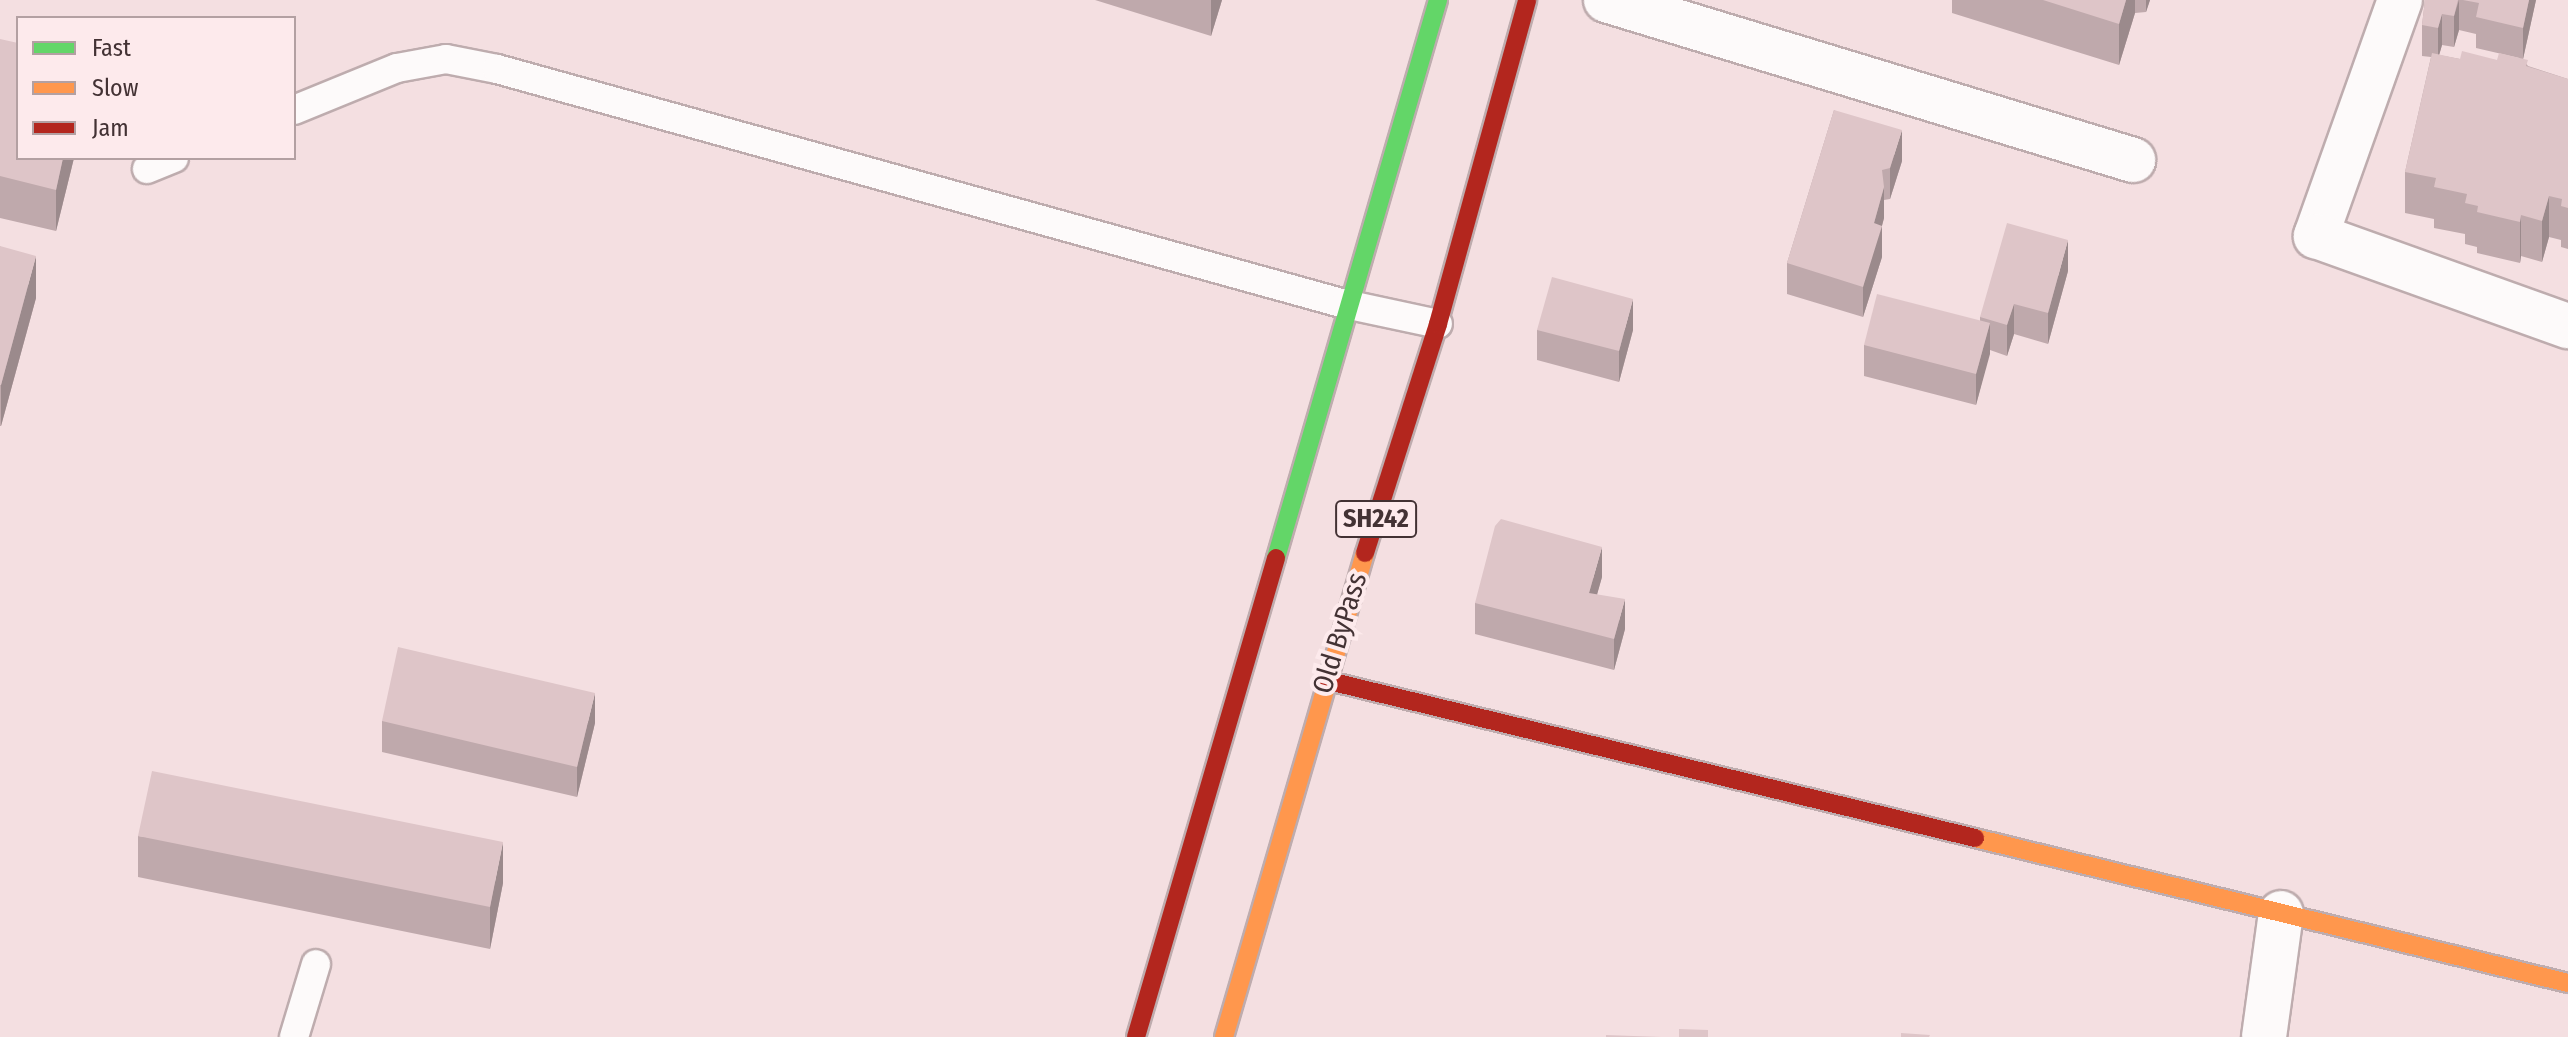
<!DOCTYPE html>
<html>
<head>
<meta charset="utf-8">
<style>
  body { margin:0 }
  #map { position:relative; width:2568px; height:1037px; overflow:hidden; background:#f4dfe1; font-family:"Fira Sans Condensed",sans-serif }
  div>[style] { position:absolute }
  .roads { filter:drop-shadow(2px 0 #beacae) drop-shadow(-2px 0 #beacae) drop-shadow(0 2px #beacae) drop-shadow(0 -2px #beacae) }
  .lane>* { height:28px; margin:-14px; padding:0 14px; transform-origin:14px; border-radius:14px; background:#fdfafa }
  .street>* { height:44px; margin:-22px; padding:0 22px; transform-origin:22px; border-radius:22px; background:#fdfafa }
  .fast>* { height:18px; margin:-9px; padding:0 9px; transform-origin:9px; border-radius:9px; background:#63d668 }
  .slow>* { height:18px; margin:-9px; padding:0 9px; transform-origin:9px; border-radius:9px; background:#ff974d }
  .jam>* { height:18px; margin:-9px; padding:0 9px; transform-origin:9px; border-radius:9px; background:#b3261e }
  .wall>* { inset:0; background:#bfa9ac }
  .shaded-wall>* { inset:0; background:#9b8a8c }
  .building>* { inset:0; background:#dec5c8 }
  span { translate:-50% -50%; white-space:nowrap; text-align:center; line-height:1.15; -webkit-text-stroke:8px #fdeaec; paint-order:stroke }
  .shield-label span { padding:2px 6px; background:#fdeaec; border:2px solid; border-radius:6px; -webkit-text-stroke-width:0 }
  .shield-label { font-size:26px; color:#433234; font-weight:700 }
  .street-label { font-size:28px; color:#433234 }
  .legend { position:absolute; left:16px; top:16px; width:280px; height:144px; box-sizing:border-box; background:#fdeaec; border:2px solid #b3a0a2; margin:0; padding:10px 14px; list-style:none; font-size:24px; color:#433234 }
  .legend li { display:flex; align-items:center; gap:16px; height:40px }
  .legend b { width:40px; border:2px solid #b3a0a2 }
</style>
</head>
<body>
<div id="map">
  <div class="roads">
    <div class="lane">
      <i style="left:294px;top:110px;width:111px;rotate:-22.2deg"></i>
      <i style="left:397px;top:68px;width:50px;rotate:-10.4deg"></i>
      <i style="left:446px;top:59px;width:52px;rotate:11.1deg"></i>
      <i style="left:497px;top:69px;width:880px;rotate:15.49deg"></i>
      <i style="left:1345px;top:304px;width:95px;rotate:12.1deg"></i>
      <i style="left:147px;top:169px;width:29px;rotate:-22deg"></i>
      <i style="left:294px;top:1037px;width:76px;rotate:-73.2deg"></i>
    </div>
    <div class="street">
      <i style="left:1606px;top:0;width:551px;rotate:16.89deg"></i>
      <i style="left:2400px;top:0;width:251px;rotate:109.6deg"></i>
      <i style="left:2316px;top:236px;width:268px;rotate:19.7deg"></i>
      <i style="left:2264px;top:1037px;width:125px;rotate:-82.2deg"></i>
    </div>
    <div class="fast">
      <i style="left:1276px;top:558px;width:581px;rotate:-73.81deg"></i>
    </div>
    <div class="slow">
      <i style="left:1975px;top:838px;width:610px;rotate:13.74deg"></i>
      <i style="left:1224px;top:1037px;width:504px;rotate:-73.76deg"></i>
    </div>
    <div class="jam">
      <i style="left:1365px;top:553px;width:240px;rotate:-72.3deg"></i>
      <i style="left:1438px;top:324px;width:336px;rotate:-74.6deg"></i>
      <i style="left:1325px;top:680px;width:669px;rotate:13.66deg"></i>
      <i style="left:1136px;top:1037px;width:499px;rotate:-73.7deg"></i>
    </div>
  </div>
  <div class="wall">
    <i style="clip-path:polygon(1095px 0,1222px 0,1211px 36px)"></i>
    <i style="clip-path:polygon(1952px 0,2150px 0,2146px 12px,2135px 13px,2119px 65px,1952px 13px)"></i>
    <i style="clip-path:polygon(evenodd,2425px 0,2536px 0,2523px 59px,2528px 66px,2568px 79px,2568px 249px,2561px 247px,2561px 240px,2549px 237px,2542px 262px,2521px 256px,2520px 263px,2477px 253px,2477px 247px,2465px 244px,2465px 234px,2434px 228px,2434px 219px,2405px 213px,2405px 172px,2431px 57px,2422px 56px,2422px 25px,2425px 0,2459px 30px,2476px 34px,2476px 48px,2519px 58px,2497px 60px,2460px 59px,2439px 55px,2442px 45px,2454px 47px,2459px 30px)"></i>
    <i style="clip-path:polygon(0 39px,18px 158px,74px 158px,56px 231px,0 218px)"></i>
    <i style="clip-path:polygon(1834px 110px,1902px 161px,1890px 199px,1884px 200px,1884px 218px,1882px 226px,1882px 257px,1863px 317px,1787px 294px,1787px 263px)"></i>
    <i style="clip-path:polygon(0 246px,36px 298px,1px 426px,0 426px)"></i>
    <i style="clip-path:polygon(2068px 271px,2048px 344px,2014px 334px,2007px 356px,1990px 350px,1976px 405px,1864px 376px,1864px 345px,1980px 321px,1980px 317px)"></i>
    <i style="clip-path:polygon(1537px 330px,1633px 330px,1619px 382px,1537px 360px)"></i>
    <i style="clip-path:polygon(1602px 577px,1597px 594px,1625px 629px,1614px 670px,1475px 634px,1475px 603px)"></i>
    <i style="clip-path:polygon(382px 721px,595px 723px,577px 797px,382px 752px)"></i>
    <i style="clip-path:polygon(138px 836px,503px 883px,490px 949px,138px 877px)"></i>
  </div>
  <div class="shaded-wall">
    <i style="clip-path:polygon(1211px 0,1222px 0,1211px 36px)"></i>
    <i style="clip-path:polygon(2126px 0,2135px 0,2135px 13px,2119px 65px,2119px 24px)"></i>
    <i style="clip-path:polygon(2146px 0,2150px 0,2146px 12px)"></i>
    <i style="clip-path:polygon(2459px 0,2459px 30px,2454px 47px,2454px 16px)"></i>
    <i style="clip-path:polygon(2529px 0,2536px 0,2523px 59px,2523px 28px)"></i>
    <i style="clip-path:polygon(2442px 14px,2442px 45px,2438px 59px,2438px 28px)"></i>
    <i style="clip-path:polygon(1902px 130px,1902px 161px,1890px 199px,1890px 168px)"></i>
    <i style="clip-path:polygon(63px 158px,74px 158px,56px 231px,56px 190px)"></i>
    <i style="clip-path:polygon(1884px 187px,1884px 218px,1878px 240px,1882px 226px,1882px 257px,1863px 317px,1863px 287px,1874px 223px)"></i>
    <i style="clip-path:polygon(2549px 196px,2549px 237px,2542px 262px,2542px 221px)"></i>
    <i style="clip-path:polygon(2521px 215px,2521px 256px,2520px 263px,2520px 222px)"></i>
    <i style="clip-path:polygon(2068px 240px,2068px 271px,2048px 344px,2048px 313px)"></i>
    <i style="clip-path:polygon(36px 256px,36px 298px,1px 426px,1px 385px)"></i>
    <i style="clip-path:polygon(1633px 299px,1633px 330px,1619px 382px,1619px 351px)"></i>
    <i style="clip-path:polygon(2014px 304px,2014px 334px,2007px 356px,2007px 325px)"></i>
    <i style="clip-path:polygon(1990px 323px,1990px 354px,1976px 405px,1976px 374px)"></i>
    <i style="clip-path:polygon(1602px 547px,1602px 577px,1589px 623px,1589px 593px)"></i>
    <i style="clip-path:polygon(1625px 599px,1625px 629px,1614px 670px,1614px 639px)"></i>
    <i style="clip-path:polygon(595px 693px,595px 723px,577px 797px,577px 767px)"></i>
    <i style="clip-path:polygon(503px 842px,503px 883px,490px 949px,490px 907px)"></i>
  </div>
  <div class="building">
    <i style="clip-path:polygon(2043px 0,2126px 0,2119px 24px)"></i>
    <i style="clip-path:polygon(2425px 0,2458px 0,2454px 16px,2442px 14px,2438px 28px,2422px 25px)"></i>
    <i style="clip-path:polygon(2463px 0,2529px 0,2523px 28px,2476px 17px,2479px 3px)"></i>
    <i style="clip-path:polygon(0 39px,18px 43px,18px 158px,63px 158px,56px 190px,0 176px)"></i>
    <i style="clip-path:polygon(2462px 51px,2497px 60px,2499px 53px,2528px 60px,2526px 66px,2568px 79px,2568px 208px,2561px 206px,2562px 199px,2549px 196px,2542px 221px,2521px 215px,2520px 222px,2477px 212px,2478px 206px,2465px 203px,2467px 194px,2434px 187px,2436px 178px,2405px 172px,2432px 53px,2460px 59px)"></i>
    <i style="clip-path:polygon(1834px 110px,1902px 130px,1890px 168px,1882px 170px,1884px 187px,1874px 223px,1882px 226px,1863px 287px,1787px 263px)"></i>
    <i style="clip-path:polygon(2007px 223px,2068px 240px,2048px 313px,2014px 304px,2007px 325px,1980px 317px)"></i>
    <i style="clip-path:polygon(0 246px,36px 256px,1px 385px,0 385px)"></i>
    <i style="clip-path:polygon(1552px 277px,1633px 299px,1619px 351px,1537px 330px)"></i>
    <i style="clip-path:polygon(1877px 294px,1990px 323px,1976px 374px,1864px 345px)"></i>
    <i style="clip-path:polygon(1501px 519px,1602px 547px,1589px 593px,1625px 599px,1614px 639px,1475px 603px,1495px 526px)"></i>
    <i style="clip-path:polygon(398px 647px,595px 693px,577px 767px,382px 721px)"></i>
    <i style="clip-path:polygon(152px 771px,503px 842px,490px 907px,138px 836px)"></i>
    <i style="clip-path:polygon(1679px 1029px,1708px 1030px,1708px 1037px,1679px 1037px)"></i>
    <i style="clip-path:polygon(1901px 1033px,1930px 1035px,1929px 1037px,1901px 1037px)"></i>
    <i style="clip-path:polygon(1606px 1035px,1661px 1037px,1606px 1037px)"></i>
  </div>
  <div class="shield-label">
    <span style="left:1376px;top:519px">SH242</span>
  </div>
  <div class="street-label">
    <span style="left:1340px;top:633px;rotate:-73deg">Old ByPass</span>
  </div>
  <ul class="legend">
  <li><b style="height:10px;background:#63d668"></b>Fast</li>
  <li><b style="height:10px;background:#ff974d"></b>Slow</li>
  <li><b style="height:10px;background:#b3261e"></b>Jam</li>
  </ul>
</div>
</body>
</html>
